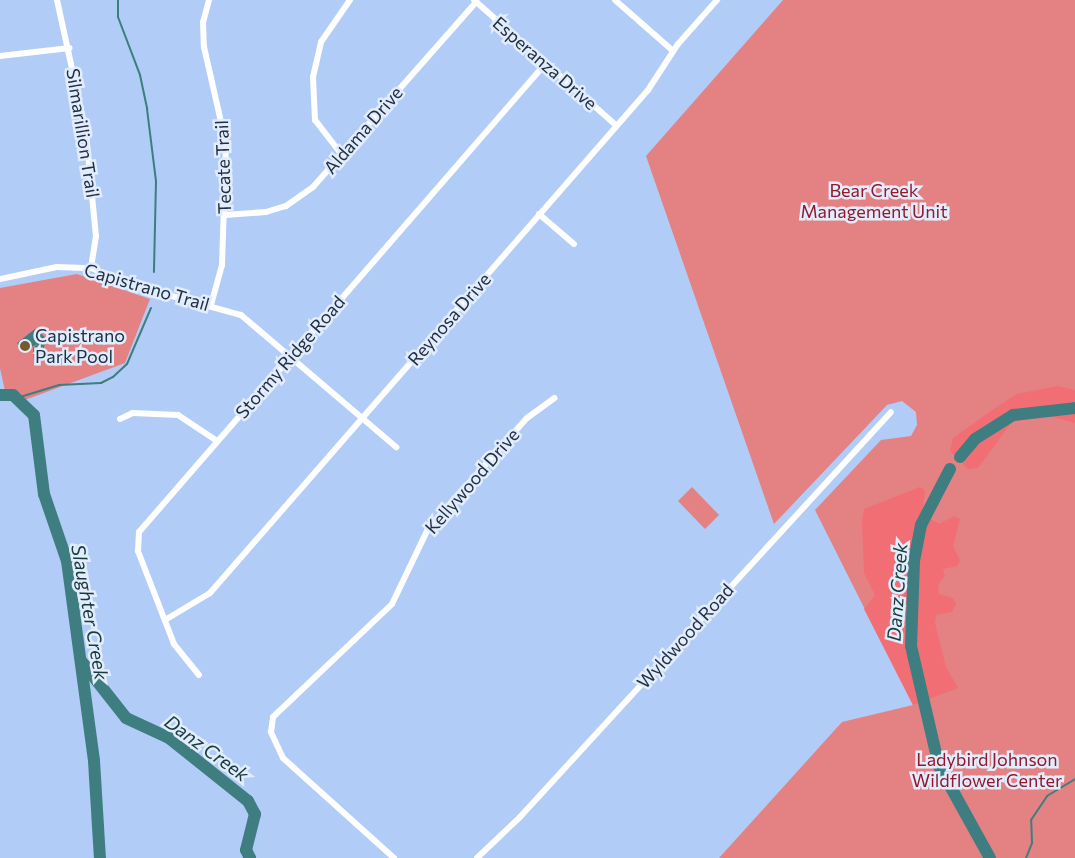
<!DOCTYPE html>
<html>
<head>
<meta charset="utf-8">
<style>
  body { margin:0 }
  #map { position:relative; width:1075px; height:858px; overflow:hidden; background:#b1ccf6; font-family:Commissioner,sans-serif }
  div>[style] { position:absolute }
  .green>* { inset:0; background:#e48183 }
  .forest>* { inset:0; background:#f26e75 }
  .water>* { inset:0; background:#3e7d80 }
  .stream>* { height:2px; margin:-1px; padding:0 1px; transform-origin:1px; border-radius:1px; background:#3e7d80 }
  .river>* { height:12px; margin:-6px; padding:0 6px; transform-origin:6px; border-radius:6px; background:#3e7d80 }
  .minor>* { height:6px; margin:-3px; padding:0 3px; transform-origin:3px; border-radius:3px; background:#fff }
  .dots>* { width:14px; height:14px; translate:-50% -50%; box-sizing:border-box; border:2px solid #e1ecfc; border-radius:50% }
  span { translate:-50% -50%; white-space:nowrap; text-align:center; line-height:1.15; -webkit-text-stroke:5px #e1ecfc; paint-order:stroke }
  .street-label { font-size:18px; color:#222f43 }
  .park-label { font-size:18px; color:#92192c }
  .poi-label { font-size:18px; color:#222f43 }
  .left { translate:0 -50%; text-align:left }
  .water-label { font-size:19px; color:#193a3b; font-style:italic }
</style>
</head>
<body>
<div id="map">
  <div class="green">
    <i style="clip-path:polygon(783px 0,1075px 0,1075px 858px,719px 858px,842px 722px,913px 705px,815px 510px,881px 440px,911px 436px,917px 425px,916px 412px,902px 401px,887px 405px,774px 524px,646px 156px)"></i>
    <i style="clip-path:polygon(77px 274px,150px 299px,125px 363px,22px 401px,5px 391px,0 368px,0 288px)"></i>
    <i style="clip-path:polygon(692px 487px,719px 515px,705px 529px,678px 501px)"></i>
  </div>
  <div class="forest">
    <i style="clip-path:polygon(1058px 386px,1075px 390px,1075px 423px,1045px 415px,1012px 422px,978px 468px,968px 469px,950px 451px,953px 438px,998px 406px,1017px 394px)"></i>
    <i style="clip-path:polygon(920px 487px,925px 490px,923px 506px,931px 519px,939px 524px,954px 516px,960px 519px,953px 546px,960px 560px,957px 566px,943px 569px,945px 576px,938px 585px,939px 594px,953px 598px,956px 604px,952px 612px,936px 615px,935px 623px,946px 667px,958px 688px,913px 705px,864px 609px,875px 595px,864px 573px,862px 521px,864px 509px)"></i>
  </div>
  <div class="water">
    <i style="clip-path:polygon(35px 329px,46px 338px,42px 357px,34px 360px,33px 348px,38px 344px,22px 351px,17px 343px)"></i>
  </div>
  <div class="stream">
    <i style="left:118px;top:0;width:17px;rotate:90deg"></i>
    <i style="left:118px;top:17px;width:62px;rotate:69.2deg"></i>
    <i style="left:140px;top:75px;width:35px;rotate:78deg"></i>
    <i style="left:147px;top:109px;width:73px;rotate:82.9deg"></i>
    <i style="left:156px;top:181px;width:91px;rotate:91.3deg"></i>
    <i style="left:17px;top:398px;width:44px;rotate:-17.2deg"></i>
    <i style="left:59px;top:385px;width:42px;rotate:-2.7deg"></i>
    <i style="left:101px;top:383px;width:13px;rotate:-27deg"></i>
    <i style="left:113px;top:377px;width:19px;rotate:-43deg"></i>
    <i style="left:127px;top:364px;width:61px;rotate:-66.8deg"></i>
    <i style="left:1026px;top:858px;width:16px;rotate:-68deg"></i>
    <i style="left:1032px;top:843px;width:23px;rotate:-92deg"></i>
    <i style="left:1031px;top:820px;width:29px;rotate:-56deg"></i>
    <i style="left:1047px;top:796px;width:33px;rotate:-31deg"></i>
  </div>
  <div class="river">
    <i style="left:0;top:395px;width:13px"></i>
    <i style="left:13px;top:395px;width:29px;rotate:44deg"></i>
    <i style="left:34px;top:415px;width:80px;rotate:82.8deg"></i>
    <i style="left:44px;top:494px;width:71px;rotate:71.1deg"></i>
    <i style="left:67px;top:561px;width:202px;rotate:82.3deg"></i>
    <i style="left:94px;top:761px;width:97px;rotate:86.5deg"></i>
    <i style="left:960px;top:457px;width:23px;rotate:-50deg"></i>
    <i style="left:975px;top:439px;width:45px;rotate:-32.3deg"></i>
    <i style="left:1013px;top:415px;width:62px;rotate:-6.4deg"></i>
    <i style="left:950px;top:469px;width:63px;rotate:117.4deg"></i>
    <i style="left:921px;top:525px;width:37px;rotate:101deg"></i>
    <i style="left:914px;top:561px;width:85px;rotate:92deg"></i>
    <i style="left:911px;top:646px;width:123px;rotate:76.9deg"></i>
    <i style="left:939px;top:766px;width:105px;rotate:61deg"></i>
    <i style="left:82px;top:662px;width:71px;rotate:51.8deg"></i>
    <i style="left:126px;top:718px;width:47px;rotate:24.9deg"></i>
    <i style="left:169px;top:738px;width:101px;rotate:38.6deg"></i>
    <i style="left:248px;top:801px;width:15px;rotate:62deg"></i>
    <i style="left:255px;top:814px;width:37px;rotate:104deg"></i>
    <i style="left:246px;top:850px;width:9px;rotate:63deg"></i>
  </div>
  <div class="minor">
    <i style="left:57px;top:0;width:136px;rotate:77.7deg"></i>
    <i style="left:86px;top:133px;width:103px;rotate:84.5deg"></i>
    <i style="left:96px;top:236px;width:32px;rotate:99deg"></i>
    <i style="left:209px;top:0;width:23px;rotate:105deg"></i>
    <i style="left:203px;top:22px;width:25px;rotate:88deg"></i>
    <i style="left:204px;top:47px;width:99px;rotate:77.2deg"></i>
    <i style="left:226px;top:144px;width:121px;rotate:91.9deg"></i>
    <i style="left:222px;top:265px;width:41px;rotate:105.4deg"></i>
    <i style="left:474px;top:0;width:189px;rotate:41.4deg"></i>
    <i style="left:615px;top:0;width:77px;rotate:41.3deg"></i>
    <i style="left:0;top:56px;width:70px;rotate:-6.5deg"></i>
    <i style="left:342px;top:155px;width:44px;rotate:-127.6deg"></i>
    <i style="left:315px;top:120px;width:43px;rotate:-92.7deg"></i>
    <i style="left:313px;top:77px;width:36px;rotate:-77deg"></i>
    <i style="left:321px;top:42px;width:51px;rotate:-55.4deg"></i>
    <i style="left:539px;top:214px;width:46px;rotate:40.6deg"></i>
    <i style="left:225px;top:215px;width:41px;rotate:-4.2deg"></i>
    <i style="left:266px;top:212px;width:21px;rotate:-17deg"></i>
    <i style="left:286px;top:206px;width:33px;rotate:-35deg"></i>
    <i style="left:313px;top:187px;width:247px;rotate:-48.6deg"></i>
    <i style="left:0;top:279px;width:58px;rotate:-11.9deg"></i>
    <i style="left:57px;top:267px;width:34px;rotate:2deg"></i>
    <i style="left:91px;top:268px;width:52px;rotate:21.6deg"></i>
    <i style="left:139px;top:287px;width:106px;rotate:15.4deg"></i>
    <i style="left:241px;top:315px;width:204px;rotate:40.4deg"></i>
    <i style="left:120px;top:419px;width:14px;rotate:-25deg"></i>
    <i style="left:133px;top:413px;width:45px;rotate:2.5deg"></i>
    <i style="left:178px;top:415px;width:47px;rotate:33.7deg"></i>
    <i style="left:165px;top:620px;width:52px;rotate:-31deg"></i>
    <i style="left:210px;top:593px;width:667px;rotate:-48.95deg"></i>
    <i style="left:648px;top:90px;width:55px;rotate:-56.9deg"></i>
    <i style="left:678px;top:44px;width:59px;rotate:-48.4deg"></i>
    <i style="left:199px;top:675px;width:40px;rotate:-129deg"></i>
    <i style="left:174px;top:644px;width:100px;rotate:-111.2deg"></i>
    <i style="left:138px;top:551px;width:19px;rotate:-87deg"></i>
    <i style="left:139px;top:532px;width:621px;rotate:-49.05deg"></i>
    <i style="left:394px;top:858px;width:149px;rotate:-138deg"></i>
    <i style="left:283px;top:758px;width:29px;rotate:-115deg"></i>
    <i style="left:271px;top:732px;width:15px;rotate:-82deg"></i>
    <i style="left:273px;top:717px;width:164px;rotate:-43.5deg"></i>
    <i style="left:392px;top:604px;width:83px;rotate:-64.4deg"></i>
    <i style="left:428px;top:529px;width:149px;rotate:-48.3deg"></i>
    <i style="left:527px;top:418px;width:34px;rotate:-36deg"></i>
    <i style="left:477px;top:858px;width:59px;rotate:-43.6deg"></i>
    <i style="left:520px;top:817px;width:549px;rotate:-47.51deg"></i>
  </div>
  <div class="dots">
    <i style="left:25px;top:346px;background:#745a2c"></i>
  </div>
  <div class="street-label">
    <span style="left:545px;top:63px;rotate:41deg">Esperanza Drive</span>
    <span style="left:363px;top:130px;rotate:-49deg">Aldama Drive</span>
    <span style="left:83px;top:133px;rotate:81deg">Silmarillion Trail</span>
    <span style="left:223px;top:167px;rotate:-92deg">Tecate Trail</span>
    <span style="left:147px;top:287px;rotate:16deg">Capistrano Trail</span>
    <span style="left:449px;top:319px;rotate:-49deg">Reynosa Drive</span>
    <span style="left:290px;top:357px;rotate:-49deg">Stormy Ridge Road</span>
    <span style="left:472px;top:481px;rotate:-49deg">Kellywood Drive</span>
    <span style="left:685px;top:636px;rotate:-48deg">Wyldwood Road</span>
  </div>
  <div class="park-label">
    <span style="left:874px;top:201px">Bear Creek<br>Management Unit</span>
    <span style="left:987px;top:770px">Ladybird Johnson<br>Wildflower Center</span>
  </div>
  <div class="poi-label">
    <span class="left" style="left:35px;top:346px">Capistrano<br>Park Pool</span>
  </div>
  <div class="water-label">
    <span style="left:897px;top:592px;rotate:-86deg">Danz Creek</span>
    <span style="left:90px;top:612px;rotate:80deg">Slaughter Creek</span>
    <span style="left:207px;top:748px;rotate:36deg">Danz Creek</span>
  </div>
</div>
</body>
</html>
